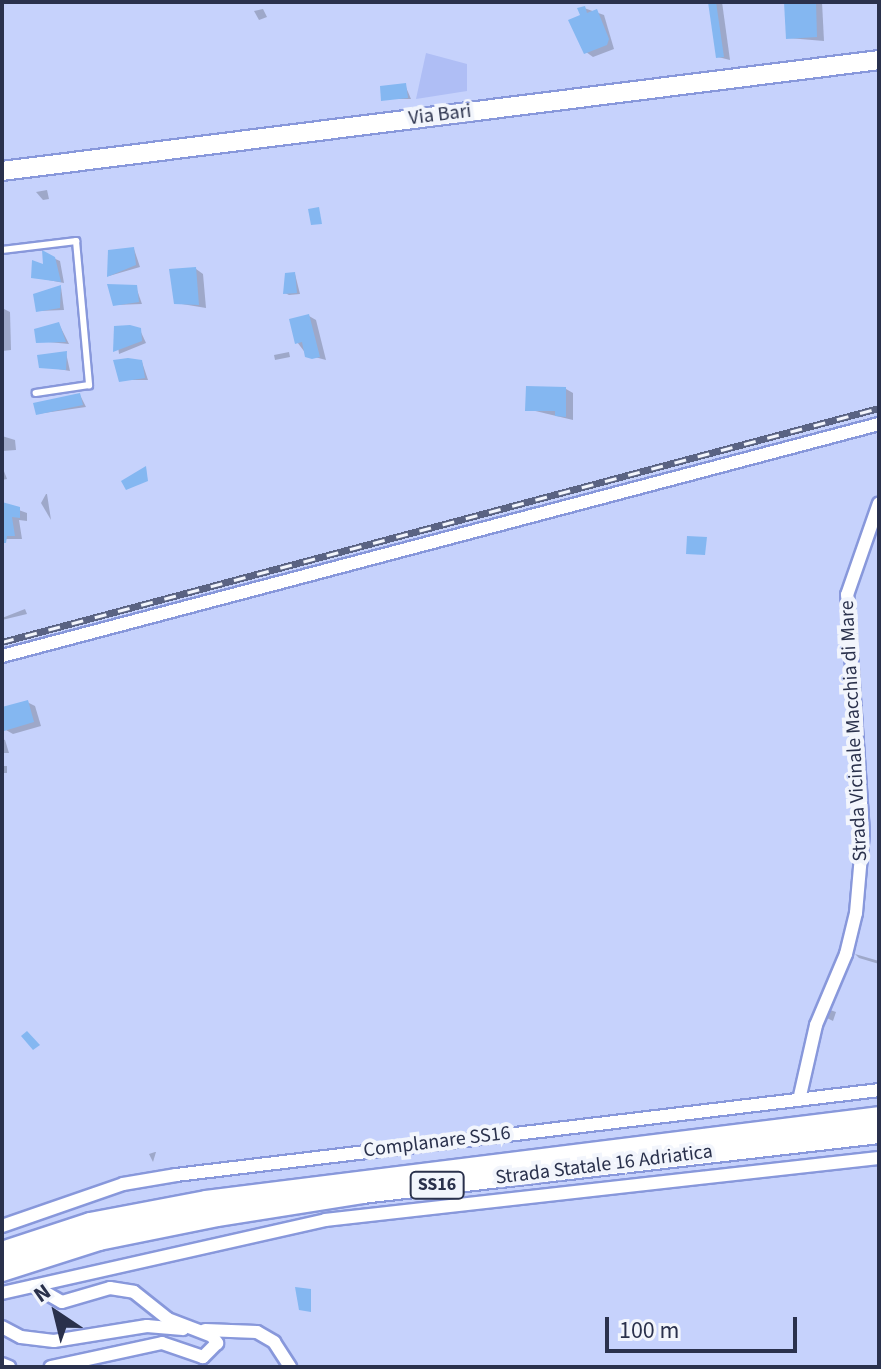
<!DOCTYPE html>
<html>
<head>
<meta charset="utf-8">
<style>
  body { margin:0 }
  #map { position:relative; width:881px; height:1369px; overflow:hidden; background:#c6d2fc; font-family:"Source Sans 3",sans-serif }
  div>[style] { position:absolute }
  .green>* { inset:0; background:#afbef5 }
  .shadow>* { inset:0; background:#0003 }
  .building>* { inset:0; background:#84b7f1 }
  .roads { filter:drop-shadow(2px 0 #8898db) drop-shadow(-2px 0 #8898db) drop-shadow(0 2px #8898db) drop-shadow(0 -2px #8898db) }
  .service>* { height:6px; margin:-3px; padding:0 3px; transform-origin:3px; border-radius:3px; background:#fff }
  .minor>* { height:12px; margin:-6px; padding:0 6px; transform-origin:6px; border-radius:6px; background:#fff }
  .secondary>* { height:18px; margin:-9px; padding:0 9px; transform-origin:9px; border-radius:9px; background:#fff }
  .trunk>* { height:20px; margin:-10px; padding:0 10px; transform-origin:10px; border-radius:10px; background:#fff }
  .rail>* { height:7px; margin-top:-3.5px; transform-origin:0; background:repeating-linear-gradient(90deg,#f2f5fc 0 12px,#5a6383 0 24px); box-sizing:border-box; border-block:2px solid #5a6383 }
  span { translate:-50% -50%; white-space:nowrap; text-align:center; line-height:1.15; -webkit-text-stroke:8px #f2f5fc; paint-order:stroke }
  .shield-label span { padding:2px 6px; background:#f2f5fc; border:2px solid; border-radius:6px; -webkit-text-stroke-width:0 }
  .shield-label { font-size:18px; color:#2a314c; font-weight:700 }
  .street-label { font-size:20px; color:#2a314c }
  .frame { position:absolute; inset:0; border:4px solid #2a314c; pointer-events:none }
  .north { position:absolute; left:16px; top:1273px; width:80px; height:80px; -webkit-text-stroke:6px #f2f5fc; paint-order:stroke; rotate:325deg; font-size:22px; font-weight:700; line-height:32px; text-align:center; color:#2a314c }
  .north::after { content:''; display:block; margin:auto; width:28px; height:36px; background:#2a314c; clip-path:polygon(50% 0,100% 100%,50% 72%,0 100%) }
  .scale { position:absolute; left:605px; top:1317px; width:192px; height:36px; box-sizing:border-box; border:4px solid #2a314c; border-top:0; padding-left:10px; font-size:24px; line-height:28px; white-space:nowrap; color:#2a314c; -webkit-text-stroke:6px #f2f5fc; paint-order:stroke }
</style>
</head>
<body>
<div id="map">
  <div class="green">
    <i style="clip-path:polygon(426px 53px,467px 64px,467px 91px,416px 99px)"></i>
  </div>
  <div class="shadow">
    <i style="clip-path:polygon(710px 2px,722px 2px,730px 60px,718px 57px)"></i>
    <i style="clip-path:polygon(786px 2px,822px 2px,824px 41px,788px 38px)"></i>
    <i style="clip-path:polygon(584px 8px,604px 15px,614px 49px,593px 57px,586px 52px)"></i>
    <i style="clip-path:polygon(263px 9px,267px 17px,259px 20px,254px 11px)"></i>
    <i style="clip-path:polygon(405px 85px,411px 99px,383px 99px)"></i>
    <i style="clip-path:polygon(47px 190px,49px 199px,43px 200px,36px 192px)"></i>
    <i style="clip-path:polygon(134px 249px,140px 267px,109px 276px)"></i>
    <i style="clip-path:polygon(44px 254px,60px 261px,64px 283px,33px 277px,46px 266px)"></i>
    <i style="clip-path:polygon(196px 269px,203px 274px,206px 308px,176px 303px)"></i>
    <i style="clip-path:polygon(295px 274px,300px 294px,289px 295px,285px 293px)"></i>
    <i style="clip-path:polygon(61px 287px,64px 310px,38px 311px)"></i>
    <i style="clip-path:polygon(136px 287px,142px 304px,114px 305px)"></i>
    <i style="clip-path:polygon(2px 308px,10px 312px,11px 350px,2px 351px)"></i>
    <i style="clip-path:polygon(309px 316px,316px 320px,326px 360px,307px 355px,297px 342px)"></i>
    <i style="clip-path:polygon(59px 324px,69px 344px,38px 341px)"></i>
    <i style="clip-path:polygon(116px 329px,140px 330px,146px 343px,119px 354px)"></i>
    <i style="clip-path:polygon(289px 352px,290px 357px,275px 360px,274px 355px)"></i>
    <i style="clip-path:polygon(66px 353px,70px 371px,41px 366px)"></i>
    <i style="clip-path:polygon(142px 362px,148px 380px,121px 380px)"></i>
    <i style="clip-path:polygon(566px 389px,573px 393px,573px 420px,527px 409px)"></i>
    <i style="clip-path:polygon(80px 395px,86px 407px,37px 414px)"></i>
    <i style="clip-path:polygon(2px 436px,15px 440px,16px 450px,2px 451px)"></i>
    <i style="clip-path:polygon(2px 466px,7px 479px,2px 480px)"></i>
    <i style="clip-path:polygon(46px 494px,47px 494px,51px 520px,41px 503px)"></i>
    <i style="clip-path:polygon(2px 504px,27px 513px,27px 521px,19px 520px,22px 539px,2px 539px)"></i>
    <i style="clip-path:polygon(25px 609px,27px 614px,2px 620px,2px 618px)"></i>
    <i style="clip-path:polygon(27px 702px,35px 706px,41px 726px,13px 734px,6px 730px,2px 709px)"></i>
    <i style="clip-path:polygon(2px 739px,5px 740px,9px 753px,2px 753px)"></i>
    <i style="clip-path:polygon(2px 766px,7px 766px,7px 773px,2px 773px)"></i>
    <i style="clip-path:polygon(855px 954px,879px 961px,879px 964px,859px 958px)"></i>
    <i style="clip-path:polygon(830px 1010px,836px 1012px,833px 1021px,827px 1018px)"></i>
    <i style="clip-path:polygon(155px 1152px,156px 1152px,153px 1162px,149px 1154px)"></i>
  </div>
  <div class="building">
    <i style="clip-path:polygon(708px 2px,716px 2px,724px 57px,716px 58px)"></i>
    <i style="clip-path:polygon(784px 2px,816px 2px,817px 37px,786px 39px)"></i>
    <i style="clip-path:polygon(585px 6px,587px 13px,597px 9px,609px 39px,607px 45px,584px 54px,568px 20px,580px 15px,577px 8px)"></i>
    <i style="clip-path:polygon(406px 83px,408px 98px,381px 101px,380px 86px)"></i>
    <i style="clip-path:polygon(319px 207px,322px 224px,311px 225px,308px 209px)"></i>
    <i style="clip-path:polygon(134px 247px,136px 265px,107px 277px,108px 250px)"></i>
    <i style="clip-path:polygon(42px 250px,55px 257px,61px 282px,31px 278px,32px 260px,43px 264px)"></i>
    <i style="clip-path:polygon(196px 267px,199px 305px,174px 304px,169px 269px)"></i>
    <i style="clip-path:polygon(295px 272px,297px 293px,283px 294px,285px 273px)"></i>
    <i style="clip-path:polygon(107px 284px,137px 285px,139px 302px,113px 306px)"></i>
    <i style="clip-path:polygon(61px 285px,60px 308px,36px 312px,33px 294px)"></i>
    <i style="clip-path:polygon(309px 314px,320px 357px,312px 359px,305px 357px,302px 342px,295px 344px,289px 319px)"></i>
    <i style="clip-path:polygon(59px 322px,66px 342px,36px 343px,34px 329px)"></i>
    <i style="clip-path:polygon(130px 325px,141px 328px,142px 341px,113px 352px,114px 326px)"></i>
    <i style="clip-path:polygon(67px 351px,66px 370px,39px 368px,37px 355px)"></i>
    <i style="clip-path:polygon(128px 358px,142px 360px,145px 378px,119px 382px,113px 360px)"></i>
    <i style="clip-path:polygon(526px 386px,566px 387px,566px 417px,555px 416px,555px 411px,525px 411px)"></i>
    <i style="clip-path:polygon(80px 393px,83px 405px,36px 415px,33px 403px)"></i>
    <i style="clip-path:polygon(146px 466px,148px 481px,126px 490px,121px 481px)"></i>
    <i style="clip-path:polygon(2px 502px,20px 507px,20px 518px,12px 517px,15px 536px,7px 536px,6px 543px,2px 543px)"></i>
    <i style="clip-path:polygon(687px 536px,707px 537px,705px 555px,686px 554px)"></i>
    <i style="clip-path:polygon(28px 700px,34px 722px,4px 731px,2px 707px)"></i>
    <i style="clip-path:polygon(27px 1031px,40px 1045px,33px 1050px,21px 1036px)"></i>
    <i style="clip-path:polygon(295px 1287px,311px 1289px,311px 1312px,299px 1310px)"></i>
  </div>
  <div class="roads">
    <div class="service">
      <i style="left:2px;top:250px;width:75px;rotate:-6.9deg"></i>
      <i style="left:76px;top:241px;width:145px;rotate:84.8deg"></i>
      <i style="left:89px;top:385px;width:54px;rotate:171.4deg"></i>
    </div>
    <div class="minor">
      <i style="left:2px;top:656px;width:907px;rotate:-14.82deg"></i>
      <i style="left:799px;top:1100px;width:77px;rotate:-77.2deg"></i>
      <i style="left:816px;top:1025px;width:77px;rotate:-67.1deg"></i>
      <i style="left:846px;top:954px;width:42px;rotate:-76.3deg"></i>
      <i style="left:856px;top:913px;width:80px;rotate:-85deg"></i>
      <i style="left:863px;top:833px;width:239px;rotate:-93.8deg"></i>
      <i style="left:847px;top:595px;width:97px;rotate:-70.8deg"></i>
      <i style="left:2px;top:1226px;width:128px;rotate:-19.1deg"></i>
      <i style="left:123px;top:1184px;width:54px;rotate:-9.6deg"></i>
      <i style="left:176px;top:1175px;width:708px;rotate:-6.89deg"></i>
      <i style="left:34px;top:1286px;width:32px;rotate:30deg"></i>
      <i style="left:62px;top:1302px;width:50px;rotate:-16.3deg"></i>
      <i style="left:110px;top:1288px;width:24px;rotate:9deg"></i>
      <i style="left:134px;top:1292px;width:43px;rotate:38.5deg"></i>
      <i style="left:168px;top:1319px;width:47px;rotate:21.1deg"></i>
      <i style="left:212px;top:1336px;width:9px;rotate:54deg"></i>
      <i style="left:217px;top:1343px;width:20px;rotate:135deg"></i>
      <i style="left:203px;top:1357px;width:43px;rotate:-161.1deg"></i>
      <i style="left:162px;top:1343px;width:114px;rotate:167.8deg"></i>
      <i style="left:2px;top:1293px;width:331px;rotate:-12.7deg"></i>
      <i style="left:325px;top:1220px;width:557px;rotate:-6.39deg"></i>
      <i style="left:2px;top:1327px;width:21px;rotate:28deg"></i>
      <i style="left:21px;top:1337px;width:33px;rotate:7deg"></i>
      <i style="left:54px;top:1341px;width:94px;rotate:-9.2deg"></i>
      <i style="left:147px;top:1326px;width:36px;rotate:5deg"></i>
      <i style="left:205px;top:1330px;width:52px;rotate:2.2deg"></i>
      <i style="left:257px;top:1332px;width:20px;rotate:30deg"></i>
      <i style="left:274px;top:1342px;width:30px;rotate:57deg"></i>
      <i style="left:2px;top:1364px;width:8px;rotate:23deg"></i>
    </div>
    <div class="secondary">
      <i style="left:2px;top:171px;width:884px;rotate:-7.21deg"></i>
    </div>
    <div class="trunk">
      <i style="left:2px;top:1252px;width:93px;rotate:-18.2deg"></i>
      <i style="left:90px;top:1223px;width:118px;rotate:-10.7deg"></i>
      <i style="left:206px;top:1201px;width:678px;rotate:-7.11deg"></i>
      <i style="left:2px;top:1271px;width:102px;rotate:-17.7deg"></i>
      <i style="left:99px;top:1240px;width:120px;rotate:-11.5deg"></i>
      <i style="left:217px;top:1216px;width:147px;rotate:-9deg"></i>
      <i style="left:362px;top:1193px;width:520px;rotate:-6.62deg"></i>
    </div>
  </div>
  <div class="rail">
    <i style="left:2px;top:642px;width:908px;rotate:-14.94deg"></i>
  </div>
  <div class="shield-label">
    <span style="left:437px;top:1185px">SS16</span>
  </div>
  <div class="street-label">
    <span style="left:440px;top:115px;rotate:-7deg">Via Bari</span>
    <span style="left:854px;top:731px;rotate:-93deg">Strada Vicinale Macchia di Mare</span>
    <span style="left:437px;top:1142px;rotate:-7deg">Complanare SS16</span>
    <span style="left:604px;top:1165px;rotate:-7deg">Strada Statale 16 Adriatica</span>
  </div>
  <div class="frame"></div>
  <div class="north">N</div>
  <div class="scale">100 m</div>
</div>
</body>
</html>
